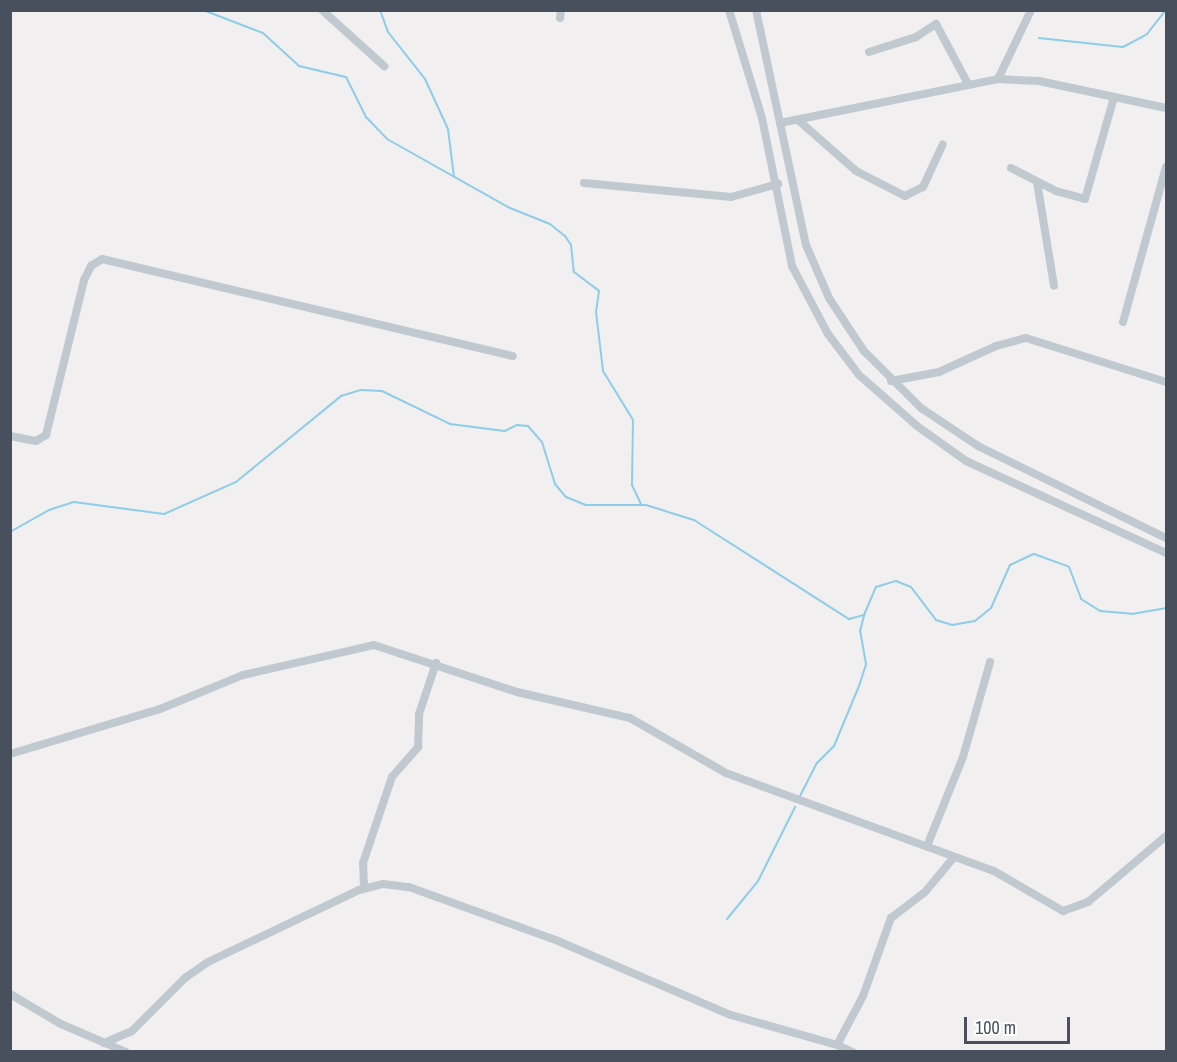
<!DOCTYPE html>
<html>
<head>
<meta charset="utf-8">
<style>
  body { margin:0 }
  #map { position:relative; width:1177px; height:1062px; overflow:hidden; background:#f1efef; font-family:"Archivo Narrow",sans-serif }
  div>[style] { position:absolute }
  .stream>* { height:2px; margin:-1px; padding:0 1px; transform-origin:1px; border-radius:1px; background:#8dcde9 }
  .street>* { height:8px; margin:-4px; padding:0 4px; transform-origin:4px; border-radius:4px; background:#c0c8d0 }
  span { translate:-50% -50%; white-space:nowrap; text-align:center; line-height:1.15; -webkit-text-stroke:5px #fff; paint-order:stroke }
  .frame { position:absolute; inset:0; border:12px solid #47505c; pointer-events:none }
  .scale { position:absolute; left:964px; top:1017px; width:106px; height:27px; box-sizing:border-box; border:3px solid #47505c; border-top:0; padding-left:8px; font-size:18px; line-height:21px; white-space:nowrap; color:#47505c; -webkit-text-stroke:4px #fff; paint-order:stroke }
</style>
</head>
<body>
<div id="map">
  <div class="stream">
    <i style="left:203px;top:10px;width:64px;rotate:21deg"></i>
    <i style="left:263px;top:33px;width:49px;rotate:42.5deg"></i>
    <i style="left:299px;top:66px;width:48px;rotate:13.2deg"></i>
    <i style="left:346px;top:77px;width:45px;rotate:63.4deg"></i>
    <i style="left:366px;top:117px;width:30px;rotate:46deg"></i>
    <i style="left:387px;top:139px;width:141px;rotate:29.3deg"></i>
    <i style="left:510px;top:208px;width:43px;rotate:21.8deg"></i>
    <i style="left:550px;top:224px;width:19px;rotate:39deg"></i>
    <i style="left:565px;top:236px;width:11px;rotate:56deg"></i>
    <i style="left:571px;top:245px;width:27px;rotate:84deg"></i>
    <i style="left:574px;top:272px;width:31px;rotate:37deg"></i>
    <i style="left:599px;top:291px;width:21px;rotate:98deg"></i>
    <i style="left:596px;top:312px;width:59px;rotate:83.2deg"></i>
    <i style="left:603px;top:371px;width:57px;rotate:58.5deg"></i>
    <i style="left:633px;top:420px;width:65px;rotate:90.9deg"></i>
    <i style="left:632px;top:485px;width:21px;rotate:65deg"></i>
    <i style="left:380px;top:10px;width:23px;rotate:70deg"></i>
    <i style="left:388px;top:32px;width:60px;rotate:51.8deg"></i>
    <i style="left:425px;top:79px;width:55px;rotate:65.3deg"></i>
    <i style="left:448px;top:129px;width:48px;rotate:82.9deg"></i>
    <i style="left:1039px;top:38px;width:84px;rotate:6.1deg"></i>
    <i style="left:1123px;top:47px;width:27px;rotate:-28deg"></i>
    <i style="left:1147px;top:34px;width:31px;rotate:-52deg"></i>
    <i style="left:10px;top:532px;width:45px;rotate:-29.4deg"></i>
    <i style="left:49px;top:510px;width:26px;rotate:-18deg"></i>
    <i style="left:74px;top:502px;width:91px;rotate:7.6deg"></i>
    <i style="left:164px;top:514px;width:79px;rotate:-24deg"></i>
    <i style="left:236px;top:482px;width:136px;rotate:-39.3deg"></i>
    <i style="left:341px;top:396px;width:21px;rotate:-17deg"></i>
    <i style="left:361px;top:390px;width:21px;rotate:3deg"></i>
    <i style="left:382px;top:391px;width:76px;rotate:25.9deg"></i>
    <i style="left:450px;top:424px;width:55px;rotate:7.3deg"></i>
    <i style="left:505px;top:431px;width:13px;rotate:-27deg"></i>
    <i style="left:517px;top:425px;width:11px;rotate:5deg"></i>
    <i style="left:528px;top:426px;width:21px;rotate:49deg"></i>
    <i style="left:542px;top:442px;width:44px;rotate:72.8deg"></i>
    <i style="left:555px;top:484px;width:17px;rotate:50deg"></i>
    <i style="left:566px;top:497px;width:22px;rotate:22deg"></i>
    <i style="left:586px;top:505px;width:60px"></i>
    <i style="left:646px;top:505px;width:50px;rotate:17.4deg"></i>
    <i style="left:694px;top:520px;width:184px;rotate:32.6deg"></i>
    <i style="left:849px;top:619px;width:16px;rotate:-15deg"></i>
    <i style="left:864px;top:615px;width:30px;rotate:-67deg"></i>
    <i style="left:876px;top:587px;width:21px;rotate:-17deg"></i>
    <i style="left:896px;top:581px;width:16px;rotate:22deg"></i>
    <i style="left:911px;top:587px;width:41px;rotate:52.9deg"></i>
    <i style="left:936px;top:620px;width:17px;rotate:17deg"></i>
    <i style="left:952px;top:625px;width:23px;rotate:-10deg"></i>
    <i style="left:975px;top:621px;width:21px;rotate:-39deg"></i>
    <i style="left:991px;top:608px;width:47px;rotate:-66.2deg"></i>
    <i style="left:1010px;top:565px;width:26px;rotate:-25deg"></i>
    <i style="left:1034px;top:554px;width:37px;rotate:20deg"></i>
    <i style="left:1069px;top:567px;width:34px;rotate:69deg"></i>
    <i style="left:1081px;top:599px;width:22px;rotate:32deg"></i>
    <i style="left:1100px;top:611px;width:32px;rotate:5deg"></i>
    <i style="left:1132px;top:614px;width:35px;rotate:-10deg"></i>
    <i style="left:799px;top:798px;width:39px;rotate:-63deg"></i>
    <i style="left:817px;top:763px;width:24px;rotate:-45deg"></i>
    <i style="left:834px;top:746px;width:65px;rotate:-67.4deg"></i>
    <i style="left:859px;top:686px;width:23px;rotate:-72deg"></i>
    <i style="left:866px;top:664px;width:34px;rotate:-100deg"></i>
    <i style="left:860px;top:631px;width:16px;rotate:-75deg"></i>
    <i style="left:727px;top:919px;width:49px;rotate:-50.8deg"></i>
    <i style="left:758px;top:881px;width:83px;rotate:-63.4deg"></i>
  </div>
  <div class="street">
    <i style="left:322px;top:10px;width:84px;rotate:42.1deg"></i>
    <i style="left:729px;top:10px;width:113px;rotate:73deg"></i>
    <i style="left:762px;top:118px;width:151px;rotate:78.5deg"></i>
    <i style="left:792px;top:266px;width:77px;rotate:62.1deg"></i>
    <i style="left:828px;top:334px;width:51px;rotate:52.9deg"></i>
    <i style="left:859px;top:375px;width:77px;rotate:41.3deg"></i>
    <i style="left:917px;top:426px;width:60px;rotate:35.5deg"></i>
    <i style="left:966px;top:461px;width:220px;rotate:24.7deg"></i>
    <i style="left:756px;top:10px;width:240px;rotate:78deg"></i>
    <i style="left:806px;top:245px;width:58px;rotate:66.5deg"></i>
    <i style="left:829px;top:298px;width:64px;rotate:56.6deg"></i>
    <i style="left:864px;top:351px;width:81px;rotate:45deg"></i>
    <i style="left:921px;top:408px;width:69px;rotate:33.7deg"></i>
    <i style="left:978px;top:446px;width:209px;rotate:26.1deg"></i>
    <i style="left:560px;top:18px;width:8px;rotate:-83deg"></i>
    <i style="left:869px;top:52px;width:49px;rotate:-17.7deg"></i>
    <i style="left:916px;top:37px;width:24px;rotate:-33deg"></i>
    <i style="left:936px;top:24px;width:68px;rotate:61.9deg"></i>
    <i style="left:998px;top:79px;width:76px;rotate:-64.4deg"></i>
    <i style="left:798px;top:120px;width:77px;rotate:41.3deg"></i>
    <i style="left:856px;top:171px;width:55px;rotate:27deg"></i>
    <i style="left:905px;top:196px;width:20px;rotate:-27deg"></i>
    <i style="left:923px;top:187px;width:47px;rotate:-65.1deg"></i>
    <i style="left:780px;top:123px;width:222px;rotate:-11.4deg"></i>
    <i style="left:998px;top:79px;width:41px;rotate:2.8deg"></i>
    <i style="left:1039px;top:81px;width:130px;rotate:12deg"></i>
    <i style="left:1011px;top:168px;width:51px;rotate:27.1deg"></i>
    <i style="left:1056px;top:191px;width:30px;rotate:15deg"></i>
    <i style="left:1085px;top:199px;width:106px;rotate:-74.1deg"></i>
    <i style="left:1037px;top:182px;width:105px;rotate:80.7deg"></i>
    <i style="left:584px;top:183px;width:148px;rotate:5.4deg"></i>
    <i style="left:731px;top:197px;width:49px;rotate:-15.5deg"></i>
    <i style="left:1123px;top:322px;width:161px;rotate:-74.5deg"></i>
    <i style="left:891px;top:381px;width:49px;rotate:-10.6deg"></i>
    <i style="left:939px;top:372px;width:63px;rotate:-24.5deg"></i>
    <i style="left:996px;top:346px;width:31px;rotate:-15deg"></i>
    <i style="left:1026px;top:338px;width:147px;rotate:17.4deg"></i>
    <i style="left:10px;top:436px;width:26px;rotate:11deg"></i>
    <i style="left:36px;top:441px;width:12px;rotate:-31deg"></i>
    <i style="left:46px;top:435px;width:160px;rotate:-76.2deg"></i>
    <i style="left:84px;top:280px;width:16px;rotate:-63deg"></i>
    <i style="left:91px;top:266px;width:13px;rotate:-32deg"></i>
    <i style="left:102px;top:259px;width:422px;rotate:13.3deg"></i>
    <i style="left:10px;top:754px;width:157px;rotate:-16.7deg"></i>
    <i style="left:160px;top:709px;width:90px;rotate:-22.3deg"></i>
    <i style="left:243px;top:675px;width:134px;rotate:-12.9deg"></i>
    <i style="left:374px;top:645px;width:151px;rotate:18.2deg"></i>
    <i style="left:517px;top:692px;width:116px;rotate:13deg"></i>
    <i style="left:630px;top:718px;width:111px;rotate:29.8deg"></i>
    <i style="left:726px;top:773px;width:285px;rotate:20.1deg"></i>
    <i style="left:994px;top:871px;width:80px;rotate:30.1deg"></i>
    <i style="left:1063px;top:911px;width:27px;rotate:-20deg"></i>
    <i style="left:1088px;top:902px;width:102px;rotate:-40.2deg"></i>
    <i style="left:927px;top:846px;width:96px;rotate:-68deg"></i>
    <i style="left:963px;top:757px;width:99px;rotate:-74.1deg"></i>
    <i style="left:364px;top:887px;width:24px;rotate:-92deg"></i>
    <i style="left:363px;top:863px;width:91px;rotate:-71.4deg"></i>
    <i style="left:392px;top:777px;width:40px;rotate:-49deg"></i>
    <i style="left:418px;top:747px;width:33px;rotate:-88deg"></i>
    <i style="left:419px;top:714px;width:54px;rotate:-71.6deg"></i>
    <i style="left:10px;top:994px;width:59px;rotate:30.5deg"></i>
    <i style="left:61px;top:1024px;width:71px;rotate:23.3deg"></i>
    <i style="left:104px;top:1043px;width:30px;rotate:-23deg"></i>
    <i style="left:132px;top:1031px;width:75px;rotate:-45deg"></i>
    <i style="left:185px;top:978px;width:28px;rotate:-35deg"></i>
    <i style="left:208px;top:962px;width:167px;rotate:-25.5deg"></i>
    <i style="left:359px;top:890px;width:25px;rotate:-14deg"></i>
    <i style="left:383px;top:884px;width:26px;rotate:7deg"></i>
    <i style="left:409px;top:887px;width:158px;rotate:19.9deg"></i>
    <i style="left:558px;top:941px;width:188px;rotate:23.2deg"></i>
    <i style="left:731px;top:1015px;width:110px;rotate:15.8deg"></i>
    <i style="left:837px;top:1045px;width:55px;rotate:-62deg"></i>
    <i style="left:863px;top:996px;width:83px;rotate:-70.3deg"></i>
    <i style="left:891px;top:918px;width:43px;rotate:-37.4deg"></i>
    <i style="left:925px;top:892px;width:45px;rotate:-50.4deg"></i>
    <i style="left:837px;top:1045px;width:17px;rotate:24deg"></i>
  </div>
  <div class="frame"></div>
  <div class="scale">100 m</div>
</div>
</body>
</html>
